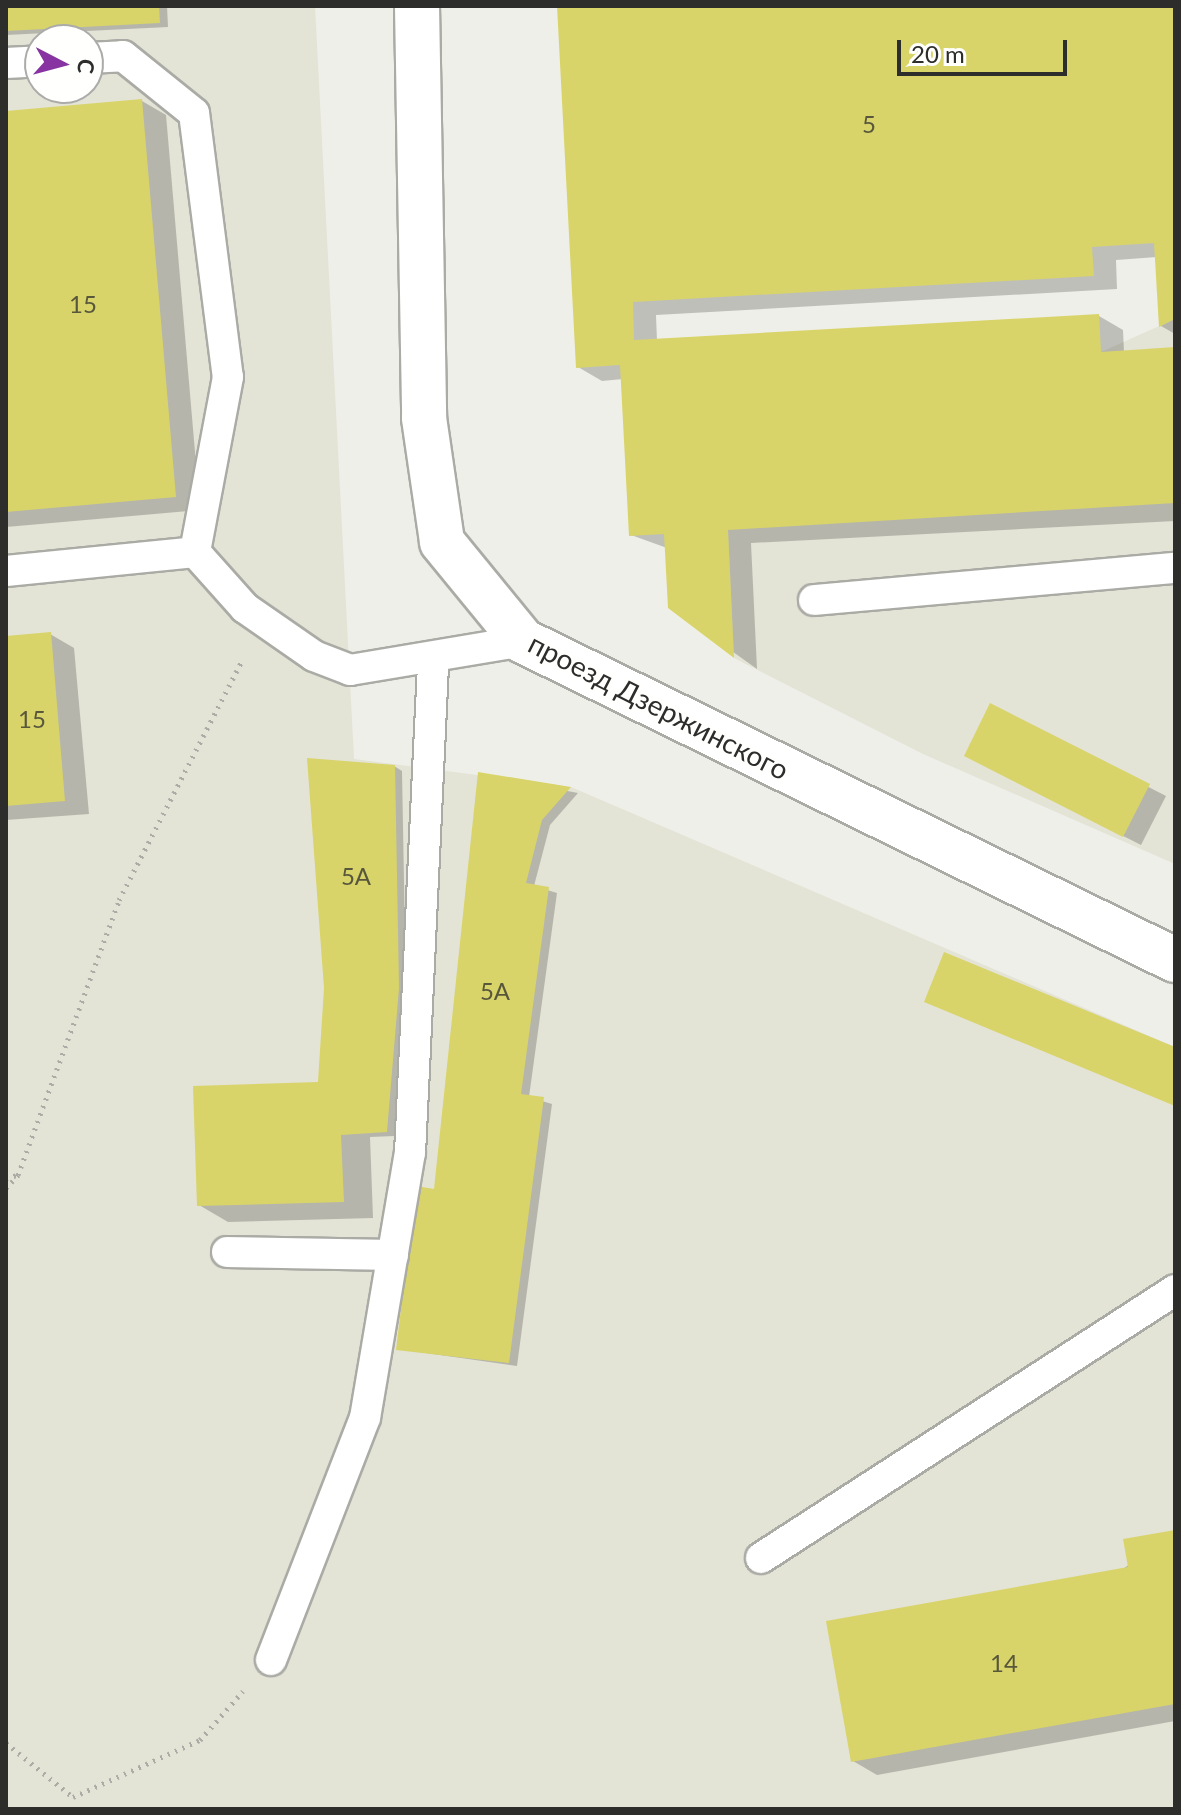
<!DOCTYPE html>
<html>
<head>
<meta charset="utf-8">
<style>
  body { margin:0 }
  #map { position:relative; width:1181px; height:1815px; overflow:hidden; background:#efefe9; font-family:Lato,sans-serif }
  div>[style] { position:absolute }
  .built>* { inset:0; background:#e3e3d6 }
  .shadow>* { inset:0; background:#0003 }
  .building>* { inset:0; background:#d8d46a }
  .path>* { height:5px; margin-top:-2.5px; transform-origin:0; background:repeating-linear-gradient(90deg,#acaca7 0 2px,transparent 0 8px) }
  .roads { filter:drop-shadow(2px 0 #ababa6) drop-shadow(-2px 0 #ababa6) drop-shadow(0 2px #ababa6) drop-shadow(0 -2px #ababa6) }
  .service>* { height:30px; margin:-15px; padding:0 15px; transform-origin:15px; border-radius:15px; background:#fff }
  .minor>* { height:44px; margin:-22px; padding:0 22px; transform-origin:22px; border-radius:22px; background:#fff }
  span { translate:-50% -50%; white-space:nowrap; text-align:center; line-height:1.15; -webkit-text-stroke:7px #fffffe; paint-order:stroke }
  .number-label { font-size:24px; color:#58573b }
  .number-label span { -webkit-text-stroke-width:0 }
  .street-label { font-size:28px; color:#2d2d2b }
  .frame { position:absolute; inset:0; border:8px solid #2d2d2b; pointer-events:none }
  .north { position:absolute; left:24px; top:24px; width:80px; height:80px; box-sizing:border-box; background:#fffffe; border:2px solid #ababaa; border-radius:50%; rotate:96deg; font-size:22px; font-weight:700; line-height:32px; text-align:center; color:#2d2d2b }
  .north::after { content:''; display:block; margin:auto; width:28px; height:36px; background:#8734a2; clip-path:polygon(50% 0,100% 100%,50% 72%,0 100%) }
  .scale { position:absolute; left:897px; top:40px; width:170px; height:36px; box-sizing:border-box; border:4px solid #2d2d2b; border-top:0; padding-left:10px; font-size:24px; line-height:28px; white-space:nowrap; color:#2d2d2b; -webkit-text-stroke:6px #fffffe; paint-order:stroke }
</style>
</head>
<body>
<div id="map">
  <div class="built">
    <i style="clip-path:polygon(evenodd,6px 6px,315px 6px,354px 759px,571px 787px,1175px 1047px,1175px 1809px,6px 1809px,6px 6px,40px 40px,88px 40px,88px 88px,40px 88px,40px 40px)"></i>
    <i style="clip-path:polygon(1175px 319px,1175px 864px,923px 754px,734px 658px,728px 530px,891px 364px,1101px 352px)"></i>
  </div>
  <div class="shadow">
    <i style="clip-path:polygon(6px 6px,167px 6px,168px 27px,6px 35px)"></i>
    <i style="clip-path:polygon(559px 6px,1175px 6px,1175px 334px,1161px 326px,1157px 257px,1116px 260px,1117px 289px,656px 315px,657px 341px,1099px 316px,1123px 330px,1124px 352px,1175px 349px,1175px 521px,751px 543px,757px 669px,670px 607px,667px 548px,631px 535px,623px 379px,602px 381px,578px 367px)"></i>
    <i style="clip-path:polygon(142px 101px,166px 115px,200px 510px,6px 527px,6px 113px)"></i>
    <i style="clip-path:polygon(50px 634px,74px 648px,89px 814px,6px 820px,6px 638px)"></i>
    <i style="clip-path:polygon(991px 706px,1166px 796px,1141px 845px,983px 765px)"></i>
    <i style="clip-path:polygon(394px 766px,402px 771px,406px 993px,395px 1136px,370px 1137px,373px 1218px,228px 1222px,199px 1205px,319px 1084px)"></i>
    <i style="clip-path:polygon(479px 774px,578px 793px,550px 825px,534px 886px,557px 893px,529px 1097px,552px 1104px,517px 1366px,398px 1349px,436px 1191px)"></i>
    <i style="clip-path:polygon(1175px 1532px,1175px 1721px,877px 1775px,853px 1761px)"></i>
  </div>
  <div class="building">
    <i style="clip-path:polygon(6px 6px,159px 6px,160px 23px,6px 31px)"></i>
    <i style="clip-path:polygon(557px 6px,1175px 6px,1175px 319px,1159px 327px,1154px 243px,1092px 247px,1094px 276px,633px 302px,634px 340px,1099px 314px,1101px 352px,1175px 347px,1175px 503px,728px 530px,734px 658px,668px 608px,664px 534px,629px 536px,620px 365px,576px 368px)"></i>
    <i style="clip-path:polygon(142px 99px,176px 497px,6px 512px,6px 111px)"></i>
    <i style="clip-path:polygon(51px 632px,65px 801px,6px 806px,6px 636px)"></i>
    <i style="clip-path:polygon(990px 703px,1150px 784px,1123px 837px,964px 756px)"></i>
    <i style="clip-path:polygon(307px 758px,395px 765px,399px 988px,387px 1132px,341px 1135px,344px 1202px,197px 1206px,193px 1086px,318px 1082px,324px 988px)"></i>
    <i style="clip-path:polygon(478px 772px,571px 787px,542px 820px,526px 883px,549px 887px,521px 1094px,544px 1097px,509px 1363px,396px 1350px,416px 1186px,434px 1189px)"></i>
    <i style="clip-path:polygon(944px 952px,1175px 1047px,1175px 1106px,924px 1002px)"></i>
    <i style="clip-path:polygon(1175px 1530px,1175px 1704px,851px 1762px,826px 1621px,1128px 1567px,1123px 1539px)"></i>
  </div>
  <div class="path">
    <i style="left:6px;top:1178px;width:11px;rotate:-15deg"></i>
    <i style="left:6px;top:1188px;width:18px;rotate:-47deg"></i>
    <i style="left:18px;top:1175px;width:293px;rotate:-69.8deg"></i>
    <i style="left:119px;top:900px;width:269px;rotate:-62.8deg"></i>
    <i style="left:6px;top:1743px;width:86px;rotate:38.9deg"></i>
    <i style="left:73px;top:1797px;width:139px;rotate:-24.2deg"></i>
    <i style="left:200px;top:1740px;width:65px;rotate:-48.7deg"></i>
  </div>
  <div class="roads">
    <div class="service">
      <i style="left:88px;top:58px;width:35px;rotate:-3deg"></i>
      <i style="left:123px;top:56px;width:91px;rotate:38.8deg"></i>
      <i style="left:194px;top:113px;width:266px;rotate:82.7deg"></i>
      <i style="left:228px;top:377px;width:178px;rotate:100.7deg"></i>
      <i style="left:6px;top:63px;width:34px;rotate:-3deg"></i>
      <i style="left:6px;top:571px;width:190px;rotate:-5.7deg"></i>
      <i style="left:195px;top:552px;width:75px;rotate:48.2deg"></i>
      <i style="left:245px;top:608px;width:84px;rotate:34.8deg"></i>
      <i style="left:314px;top:656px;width:39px;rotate:21deg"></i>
      <i style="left:350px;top:670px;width:175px;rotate:-9.5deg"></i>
      <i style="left:814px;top:600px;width:362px;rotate:-5.1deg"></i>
      <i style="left:227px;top:1252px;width:166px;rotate:1deg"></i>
      <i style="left:761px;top:1558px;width:493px;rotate:-32.9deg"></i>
      <i style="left:271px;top:1660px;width:260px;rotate:-68.8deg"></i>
      <i style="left:365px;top:1418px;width:269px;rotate:-80.4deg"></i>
      <i style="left:410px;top:1153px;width:495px;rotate:-87.3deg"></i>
    </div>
    <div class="minor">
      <i style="left:417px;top:6px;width:412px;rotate:89deg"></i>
      <i style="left:424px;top:418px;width:125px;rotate:81.7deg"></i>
      <i style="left:442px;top:542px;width:128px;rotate:50.7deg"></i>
      <i style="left:523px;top:641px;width:726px;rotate:26.07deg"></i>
    </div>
  </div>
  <div class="number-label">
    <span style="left:869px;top:124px">5</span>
    <span style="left:83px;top:304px">15</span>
    <span style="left:32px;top:719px">15</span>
    <span style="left:356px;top:876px">5А</span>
    <span style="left:495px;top:991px">5А</span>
    <span style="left:1004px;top:1663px">14</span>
  </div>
  <div class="street-label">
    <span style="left:659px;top:706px;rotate:27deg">проезд Дзержинского</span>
  </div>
  <div class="frame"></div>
  <div class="north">С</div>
  <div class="scale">20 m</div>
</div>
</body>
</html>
